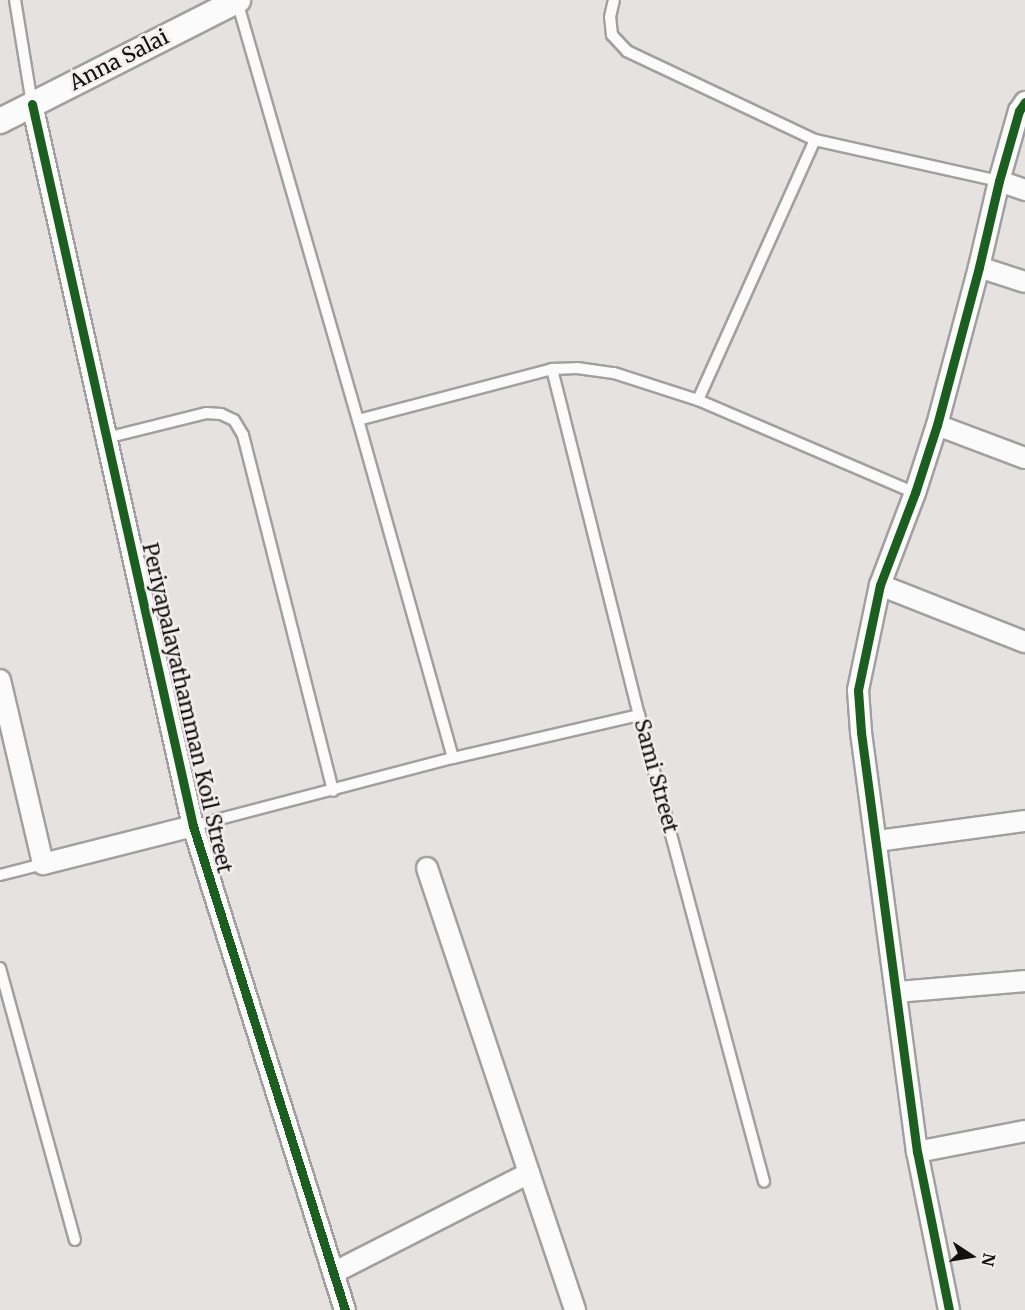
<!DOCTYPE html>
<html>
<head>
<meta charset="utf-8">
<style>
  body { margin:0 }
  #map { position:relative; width:1025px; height:1310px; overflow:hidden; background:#e6e2e2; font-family:Merriweather,serif }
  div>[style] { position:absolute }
  .roads { filter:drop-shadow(2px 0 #a29f9f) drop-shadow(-2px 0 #a29f9f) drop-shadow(0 2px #a29f9f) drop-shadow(0 -2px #a29f9f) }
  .service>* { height:10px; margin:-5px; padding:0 5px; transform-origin:5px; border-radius:5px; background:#fbfbfb }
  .minor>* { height:20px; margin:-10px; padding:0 10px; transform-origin:10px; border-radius:10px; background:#fbfbfb }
  .tertiary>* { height:24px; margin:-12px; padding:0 12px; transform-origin:12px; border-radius:12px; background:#fbfbfb }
  .cycleway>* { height:9px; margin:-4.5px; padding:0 4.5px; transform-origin:4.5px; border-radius:4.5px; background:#1b5e20 }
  span { translate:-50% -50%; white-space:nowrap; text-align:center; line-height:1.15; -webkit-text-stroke:5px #f5eeef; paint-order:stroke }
  .street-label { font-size:21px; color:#121010 }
  .north { position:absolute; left:941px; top:1226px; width:60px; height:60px; -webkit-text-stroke:4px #f5eeef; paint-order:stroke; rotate:102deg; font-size:16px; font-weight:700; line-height:24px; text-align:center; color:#121010 }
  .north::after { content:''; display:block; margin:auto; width:21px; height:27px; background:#121010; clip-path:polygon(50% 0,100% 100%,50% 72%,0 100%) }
</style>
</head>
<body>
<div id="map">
  <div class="roads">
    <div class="service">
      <i style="left:15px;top:0;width:105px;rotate:80.7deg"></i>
      <i style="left:237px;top:1px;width:436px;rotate:73.9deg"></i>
      <i style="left:358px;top:420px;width:201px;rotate:-14.7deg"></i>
      <i style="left:552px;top:369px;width:25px;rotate:-2deg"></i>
      <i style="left:577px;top:368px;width:37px;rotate:8deg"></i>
      <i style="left:614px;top:373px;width:88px;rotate:17.8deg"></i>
      <i style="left:698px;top:400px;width:285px;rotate:-65.8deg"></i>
      <i style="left:815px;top:140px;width:208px;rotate:-154.7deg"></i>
      <i style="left:627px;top:51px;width:22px;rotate:-133deg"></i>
      <i style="left:612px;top:35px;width:18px;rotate:-96deg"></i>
      <i style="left:610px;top:17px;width:17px;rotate:-77deg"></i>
      <i style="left:815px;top:140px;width:189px;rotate:12.6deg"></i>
      <i style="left:552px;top:369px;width:357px;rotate:75.9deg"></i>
      <i style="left:639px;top:715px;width:483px;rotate:75deg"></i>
      <i style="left:698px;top:400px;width:236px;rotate:23.2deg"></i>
      <i style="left:358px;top:420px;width:351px;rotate:74.3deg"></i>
      <i style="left:106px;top:438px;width:103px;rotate:-14deg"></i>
      <i style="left:206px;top:413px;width:15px;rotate:4deg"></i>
      <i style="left:221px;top:414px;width:14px;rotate:25deg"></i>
      <i style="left:234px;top:420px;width:17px;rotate:59deg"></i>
      <i style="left:243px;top:435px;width:367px;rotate:75.8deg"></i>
      <i style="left:193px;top:826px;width:269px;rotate:-14.7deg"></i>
      <i style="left:453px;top:758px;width:191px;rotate:-13deg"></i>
      <i style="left:0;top:875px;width:44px;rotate:-14.3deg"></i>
      <i style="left:0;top:968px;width:282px;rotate:74.6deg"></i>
    </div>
    <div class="minor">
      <i style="left:32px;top:104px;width:740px;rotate:77.43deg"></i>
      <i style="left:193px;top:826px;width:507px;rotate:72.57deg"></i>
      <i style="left:999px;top:181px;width:28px;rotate:19deg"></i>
      <i style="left:979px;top:267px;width:48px;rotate:18.1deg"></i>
      <i style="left:937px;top:425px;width:94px;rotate:20.6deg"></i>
      <i style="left:880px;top:585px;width:156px;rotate:21.5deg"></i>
      <i style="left:0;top:680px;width:189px;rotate:76.8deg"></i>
      <i style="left:43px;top:864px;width:155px;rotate:-14.2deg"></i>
      <i style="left:877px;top:841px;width:149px;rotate:-7.7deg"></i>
      <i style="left:427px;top:868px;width:322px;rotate:71.5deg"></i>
      <i style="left:897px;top:992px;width:128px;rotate:-4.9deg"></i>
      <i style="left:917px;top:1152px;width:110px;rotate:-11deg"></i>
      <i style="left:333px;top:1273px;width:220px;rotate:-27deg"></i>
      <i style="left:529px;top:1173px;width:145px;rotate:71.4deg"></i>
      <i style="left:949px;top:1310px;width:161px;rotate:-101.4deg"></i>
      <i style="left:917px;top:1152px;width:424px;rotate:-97.6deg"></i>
      <i style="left:861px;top:732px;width:42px;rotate:-94.1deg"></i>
      <i style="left:858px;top:690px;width:107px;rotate:-78.2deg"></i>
      <i style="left:880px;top:585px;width:98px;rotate:-69.2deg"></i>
      <i style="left:915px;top:493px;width:71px;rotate:-72.1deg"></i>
      <i style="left:937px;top:425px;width:163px;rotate:-75.1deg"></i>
      <i style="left:979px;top:267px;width:88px;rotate:-76.9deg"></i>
      <i style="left:999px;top:181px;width:73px;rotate:-74.1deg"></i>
      <i style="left:1019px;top:111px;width:11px;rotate:-56deg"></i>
    </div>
    <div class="tertiary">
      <i style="left:0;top:121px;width:267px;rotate:-26.9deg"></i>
    </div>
  </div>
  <div class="cycleway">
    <i style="left:32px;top:104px;width:740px;rotate:77.43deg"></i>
    <i style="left:193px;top:826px;width:507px;rotate:72.57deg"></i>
    <i style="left:949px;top:1310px;width:161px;rotate:-101.4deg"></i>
    <i style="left:917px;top:1152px;width:424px;rotate:-97.6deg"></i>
    <i style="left:861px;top:732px;width:42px;rotate:-94.1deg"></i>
    <i style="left:858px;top:690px;width:107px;rotate:-78.2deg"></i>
    <i style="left:880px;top:585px;width:98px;rotate:-69.2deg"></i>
    <i style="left:915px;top:493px;width:71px;rotate:-72.1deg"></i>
    <i style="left:937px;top:425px;width:163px;rotate:-75.1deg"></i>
    <i style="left:979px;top:267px;width:88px;rotate:-76.9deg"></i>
    <i style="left:999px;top:181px;width:73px;rotate:-74.1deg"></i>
    <i style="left:1019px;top:111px;width:11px;rotate:-56deg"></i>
  </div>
  <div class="street-label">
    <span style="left:119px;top:60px;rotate:-27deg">Anna Salai</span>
    <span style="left:187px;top:708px;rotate:77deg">Periyapalayathamman Koil Street</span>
    <span style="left:656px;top:776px;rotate:75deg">Sami Street</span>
  </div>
  <div class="north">N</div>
</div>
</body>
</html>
